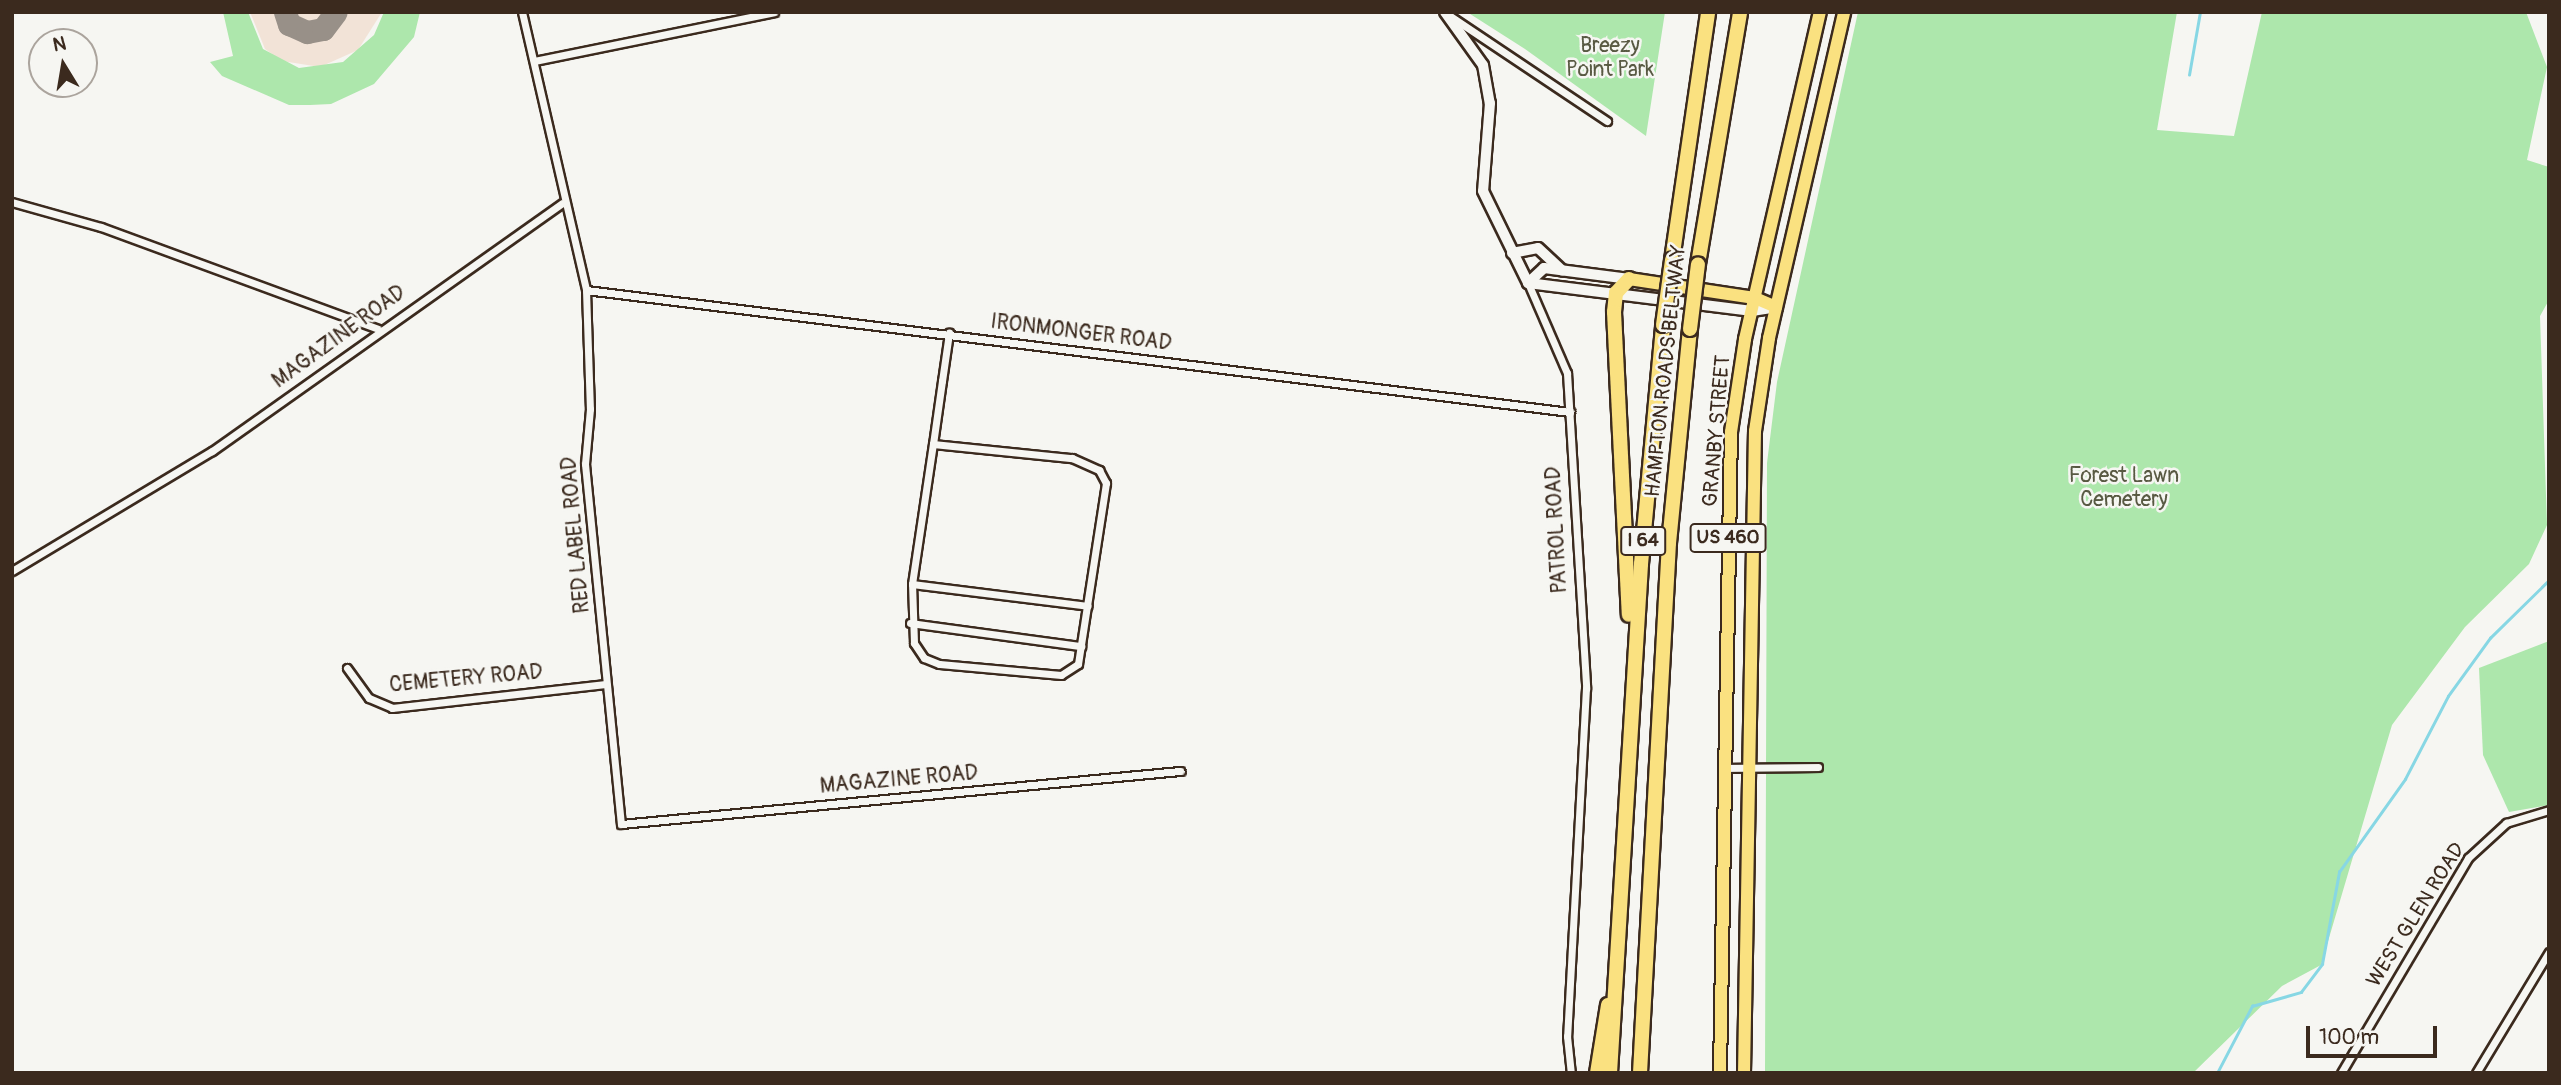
<!DOCTYPE html>
<html>
<head>
<meta charset="utf-8">
<style>
  body { margin:0 }
  #map { position:relative; width:2561px; height:1085px; overflow:hidden; background:#f6f6f2; font-family:Pangolin,sans-serif }
  div>[style] { position:absolute }
  .built>* { inset:0; background:#f2e3d7 }
  .green>* { inset:0; background:#ade7ac }
  .stream>* { height:2.5px; margin:-1.25px; padding:0 1.25px; transform-origin:1.25px; border-radius:1.25px; background:#87d7e4 }
  .taxiway>* { height:23px; margin:-11.5px; padding:0 11.5px; transform-origin:11.5px; border-radius:11.5px; background:#989088 }
  .roads { filter:drop-shadow(2px 0 #3b2a1e) drop-shadow(-2px 0 #3b2a1e) drop-shadow(0 2px #3b2a1e) drop-shadow(0 -2px #3b2a1e) }
  .minor>* { height:7px; margin:-3.5px; padding:0 3.5px; transform-origin:3.5px; border-radius:3.5px; background:#f6f6f2 }
  .tertiary>* { height:10px; margin:-5px; padding:0 5px; transform-origin:5px; border-radius:5px; background:#f6f6f2 }
  .primary>* { height:12px; margin:-6px; padding:0 6px; transform-origin:6px; border-radius:6px; background:#fae180 }
  .motorway>* { height:14px; margin:-7px; padding:0 7px; transform-origin:7px; border-radius:7px; background:#fae180 }
  .bridges { filter:drop-shadow(2px 0 #3b2a1e) drop-shadow(-2px 0 #3b2a1e) drop-shadow(0 2px #3b2a1e) drop-shadow(0 -2px #3b2a1e) }
  .motorway-bridge>* { height:14px; margin:-7px; padding:0 7px; transform-origin:7px; border-radius:7px; background:#fae180 }
  span { translate:-50% -50%; white-space:nowrap; text-align:center; line-height:1.15; -webkit-text-stroke:5px #f6f6f2; paint-order:stroke }
  .shield-label span { padding:2px 5px; background:#f6f6f2; border:2px solid; border-radius:5px; -webkit-text-stroke-width:0 }
  .shield-label { font-size:19px; color:#3b2a1e; font-weight:700 }
  .park-label { font-size:21px; color:#585942 }
  .street-label { font-size:21px; color:#3b2a1e }
  .frame { position:absolute; inset:0; border:14px solid #3b2a1e; pointer-events:none }
  .north { position:absolute; left:28px; top:28px; width:70px; height:70px; box-sizing:border-box; background:#f6f6f2; border:2px solid #aba49d; border-radius:50%; rotate:349deg; font-size:19px; font-weight:700; line-height:28px; text-align:center; color:#3b2a1e }
  .north::after { content:''; display:block; margin:auto; width:24px; height:32px; background:#3b2a1e; clip-path:polygon(50% 0,100% 100%,50% 72%,0 100%) }
  .scale { position:absolute; left:2306px; top:1026px; width:131px; height:32px; box-sizing:border-box; border:4px solid #3b2a1e; border-top:0; padding-left:9px; font-size:21px; line-height:24px; white-space:nowrap; color:#3b2a1e; -webkit-text-stroke:5px #f6f6f2; paint-order:stroke }
</style>
</head>
<body>
<div id="map">
  <div class="built">
    <i style="clip-path:polygon(250px 12px,382px 12px,358px 50px,320px 67px,282px 61px,265px 49px)"></i>
  </div>
  <div class="green">
    <i style="clip-path:polygon(223px 12px,248px 12px,263px 49px,299px 68px,343px 62px,374px 35px,384px 12px,420px 12px,414px 37px,374px 84px,331px 104px,310px 105px,289px 105px,222px 76px,210px 62px,233px 56px)"></i>
    <i style="clip-path:polygon(1467px 12px,1665px 12px,1646px 136px,1525px 49px)"></i>
    <i style="clip-path:polygon(1858px 12px,2177px 12px,2157px 130px,2234px 136px,2262px 12px,2526px 12px,2547px 67px,2527px 160px,2549px 167px,2549px 300px,2540px 316px,2547px 525px,2529px 564px,2465px 627px,2392px 725px,2321px 965px,2282px 986px,2193px 1073px,1765px 1073px,1767px 463px,1777px 382px)"></i>
    <i style="clip-path:polygon(2549px 641px,2549px 805px,2509px 812px,2483px 755px,2479px 668px)"></i>
  </div>
  <div class="stream">
    <i style="left:2189px;top:75px;width:64px;rotate:-80.1deg"></i>
    <i style="left:2217px;top:1073px;width:76px;rotate:-62.4deg"></i>
    <i style="left:2252px;top:1006px;width:51px;rotate:-15.9deg"></i>
    <i style="left:2301px;top:992px;width:35px;rotate:-53deg"></i>
    <i style="left:2322px;top:964px;width:94px;rotate:-79.5deg"></i>
    <i style="left:2339px;top:872px;width:114px;rotate:-54.6deg"></i>
    <i style="left:2405px;top:779px;width:93px;rotate:-62.6deg"></i>
    <i style="left:2448px;top:696px;width:72px;rotate:-54.1deg"></i>
    <i style="left:2490px;top:638px;width:83px;rotate:-44.5deg"></i>
  </div>
  <div class="taxiway">
    <i style="left:285px;top:12px;width:13px;rotate:72deg"></i>
    <i style="left:289px;top:24px;width:20px;rotate:24deg"></i>
    <i style="left:307px;top:32px;width:16px;rotate:-11deg"></i>
    <i style="left:323px;top:29px;width:21px;rotate:-53deg"></i>
  </div>
  <div class="roads">
    <div class="minor">
      <i style="left:522px;top:12px;width:285px;rotate:77deg"></i>
      <i style="left:586px;top:290px;width:119px;rotate:88.1deg"></i>
      <i style="left:590px;top:409px;width:55px;rotate:95.2deg"></i>
      <i style="left:585px;top:464px;width:362px;rotate:84.3deg"></i>
      <i style="left:621px;top:824px;width:562px;rotate:-5.42deg"></i>
      <i style="left:1450px;top:16px;width:189px;rotate:33.8deg"></i>
      <i style="left:534px;top:61px;width:245px;rotate:-11.5deg"></i>
      <i style="left:12px;top:202px;width:92px;rotate:15.7deg"></i>
      <i style="left:101px;top:227px;width:295px;rotate:20.2deg"></i>
      <i style="left:1528px;top:283px;width:98px;rotate:66.6deg"></i>
      <i style="left:1567px;top:373px;width:316px;rotate:86.5deg"></i>
      <i style="left:1586px;top:688px;width:349px;rotate:93.1deg"></i>
      <i style="left:1567px;top:1036px;width:37px;rotate:84deg"></i>
      <i style="left:586px;top:290px;width:992px;rotate:7.07deg"></i>
      <i style="left:933px;top:444px;width:140px;rotate:5.8deg"></i>
      <i style="left:1072px;top:458px;width:30px;rotate:24deg"></i>
      <i style="left:1099px;top:470px;width:15px;rotate:62deg"></i>
      <i style="left:1106px;top:483px;width:183px;rotate:98.8deg"></i>
      <i style="left:1078px;top:664px;width:20px;rotate:147deg"></i>
      <i style="left:1061px;top:675px;width:122px;rotate:-174.8deg"></i>
      <i style="left:939px;top:664px;width:16px;rotate:-158deg"></i>
      <i style="left:924px;top:658px;width:18px;rotate:-124deg"></i>
      <i style="left:914px;top:643px;width:59px;rotate:-91.9deg"></i>
      <i style="left:912px;top:584px;width:142px;rotate:-81.5deg"></i>
      <i style="left:933px;top:444px;width:64px;rotate:-81.9deg"></i>
      <i style="left:942px;top:381px;width:49px;rotate:-81.7deg"></i>
      <i style="left:12px;top:571px;width:233px;rotate:-31deg"></i>
      <i style="left:212px;top:451px;width:429px;rotate:-35.3deg"></i>
      <i style="left:912px;top:584px;width:177px;rotate:7.1deg"></i>
      <i style="left:910px;top:623px;width:173px;rotate:7.7deg"></i>
      <i style="left:347px;top:668px;width:37px;rotate:54deg"></i>
      <i style="left:369px;top:698px;width:25px;rotate:23deg"></i>
      <i style="left:392px;top:708px;width:215px;rotate:-6.4deg"></i>
      <i style="left:1723px;top:768px;width:95px;rotate:-0.6deg"></i>
      <i style="left:2341px;top:1073px;width:250px;rotate:-59.4deg"></i>
      <i style="left:2468px;top:858px;width:52px;rotate:-42.6deg"></i>
      <i style="left:2506px;top:823px;width:45px;rotate:-16.8deg"></i>
      <i style="left:2476px;top:1073px;width:141px;rotate:-58.9deg"></i>
    </div>
    <div class="tertiary">
      <i style="left:1445px;top:12px;width:65px;rotate:54.4deg"></i>
      <i style="left:1483px;top:65px;width:39px;rotate:80deg"></i>
      <i style="left:1490px;top:103px;width:88px;rotate:94.5deg"></i>
      <i style="left:1483px;top:191px;width:102px;rotate:63.9deg"></i>
      <i style="left:1512px;top:253px;width:26px;rotate:-11deg"></i>
      <i style="left:1538px;top:248px;width:33px;rotate:43deg"></i>
      <i style="left:1528px;top:283px;width:226px;rotate:7.1deg"></i>
      <i style="left:1752px;top:311px;width:24px;rotate:-9deg"></i>
      <i style="left:1528px;top:283px;width:22px;rotate:-43deg"></i>
      <i style="left:1544px;top:268px;width:86px;rotate:7.4deg"></i>
    </div>
    <div class="primary">
      <i style="left:1629px;top:279px;width:127px;rotate:8.6deg"></i>
      <i style="left:1755px;top:298px;width:23px;rotate:23deg"></i>
      <i style="left:1720px;top:1073px;width:641px;rotate:-89.02deg"></i>
      <i style="left:1731px;top:432px;width:94px;rotate:-81.4deg"></i>
      <i style="left:1745px;top:339px;width:335px;rotate:-77.1deg"></i>
      <i style="left:1744px;top:1073px;width:642px;rotate:-89.02deg"></i>
      <i style="left:1755px;top:431px;width:94px;rotate:-81.4deg"></i>
      <i style="left:1769px;top:338px;width:335px;rotate:-77deg"></i>
    </div>
    <div class="motorway">
      <i style="left:1672px;top:260px;width:251px;rotate:-81.7deg"></i>
      <i style="left:1698px;top:264px;width:255px;rotate:-80.5deg"></i>
      <i style="left:1629px;top:279px;width:19px;rotate:133deg"></i>
      <i style="left:1616px;top:293px;width:19px;rotate:96deg"></i>
      <i style="left:1614px;top:312px;width:303px;rotate:87.2deg"></i>
      <i style="left:1597px;top:1073px;width:69px;rotate:-80.8deg"></i>
      <i style="left:1610px;top:1073px;width:510px;rotate:-86.51deg"></i>
      <i style="left:1641px;top:564px;width:240px;rotate:-84.7deg"></i>
      <i style="left:1640px;top:1073px;width:531px;rotate:-86.87deg"></i>
      <i style="left:1669px;top:543px;width:215px;rotate:-84.4deg"></i>
    </div>
  </div>
  <div class="bridges">
    <div class="motorway-bridge">
      <i style="left:1663px;top:325px;width:66px;rotate:-82.1deg"></i>
      <i style="left:1690px;top:329px;width:65px;rotate:-83deg"></i>
    </div>
  </div>
  <div class="shield-label">
    <span style="left:1728px;top:538px">US 460</span>
    <span style="left:1643px;top:541px">I 64</span>
  </div>
  <div class="park-label">
    <span style="left:1610px;top:58px">Breezy<br>Point Park</span>
    <span style="left:2124px;top:488px">Forest Lawn<br>Cemetery</span>
  </div>
  <div class="street-label">
    <span style="left:1081px;top:333px;rotate:7deg">IRONMONGER ROAD</span>
    <span style="left:339px;top:337px;rotate:-36deg">MAGAZINE ROAD</span>
    <span style="left:1666px;top:371px;rotate:-84deg">HAMPTON ROADS BELTWAY</span>
    <span style="left:1717px;top:431px;rotate:-85deg">GRANBY STREET</span>
    <span style="left:1557px;top:530px;rotate:-93deg">PATROL ROAD</span>
    <span style="left:576px;top:535px;rotate:-95deg">RED LABEL ROAD</span>
    <span style="left:466px;top:679px;rotate:-5deg">CEMETERY ROAD</span>
    <span style="left:899px;top:780px;rotate:-5deg">MAGAZINE ROAD</span>
    <span style="left:2416px;top:915px;rotate:-58deg">WEST GLEN ROAD</span>
  </div>
  <div class="frame"></div>
  <div class="north">N</div>
  <div class="scale">100 m</div>
</div>
</body>
</html>
